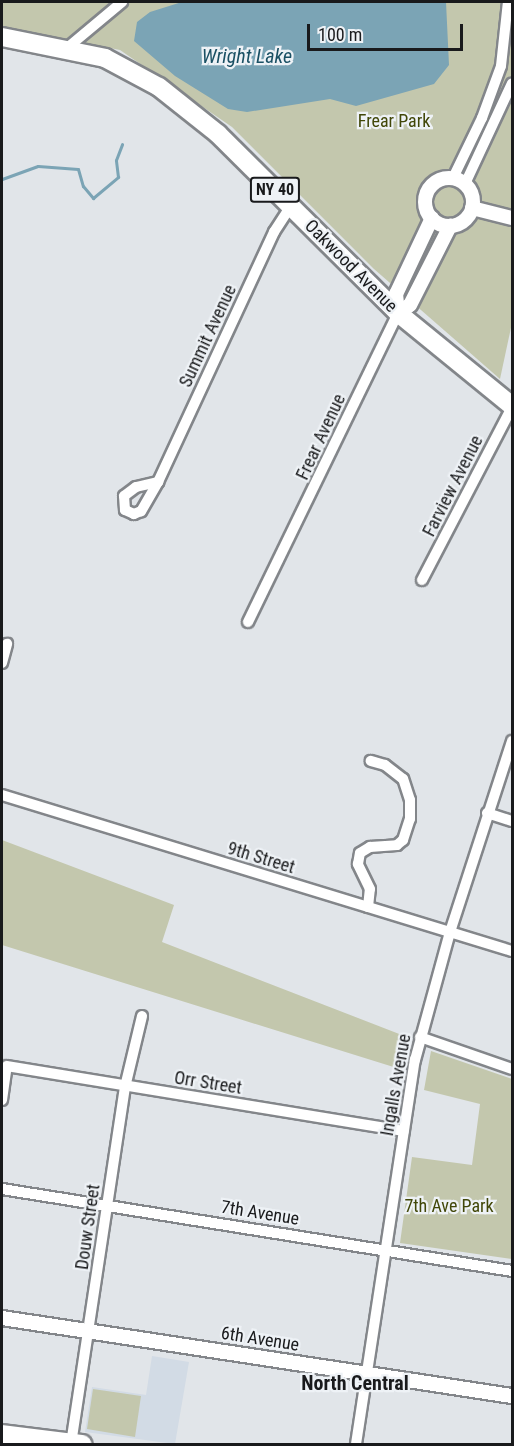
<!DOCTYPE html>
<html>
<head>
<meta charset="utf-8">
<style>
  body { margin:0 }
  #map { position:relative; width:514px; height:1446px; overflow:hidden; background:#e1e5e9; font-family:"Roboto Condensed",sans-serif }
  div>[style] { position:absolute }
  .built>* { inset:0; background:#d2dbe5 }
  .green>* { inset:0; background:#c3c7ad }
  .water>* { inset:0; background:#7ba4b5 }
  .stream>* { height:3px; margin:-1.5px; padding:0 1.5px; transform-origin:1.5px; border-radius:1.5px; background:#7ba4b5 }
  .roads { filter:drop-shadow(2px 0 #83868a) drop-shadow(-2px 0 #83868a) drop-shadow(0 2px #83868a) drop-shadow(0 -2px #83868a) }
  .minor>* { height:10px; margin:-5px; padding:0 5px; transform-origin:5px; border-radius:5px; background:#fff }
  .tertiary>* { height:14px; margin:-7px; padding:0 7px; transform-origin:7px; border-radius:7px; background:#fff }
  .tertiary>.ring { margin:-7px; padding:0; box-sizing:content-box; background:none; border:14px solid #fff; border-radius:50% }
  .primary>* { height:18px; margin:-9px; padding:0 9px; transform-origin:9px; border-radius:9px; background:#fff }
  span { translate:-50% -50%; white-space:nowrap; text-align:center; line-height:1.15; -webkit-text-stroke:4.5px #eef2f6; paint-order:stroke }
  .shield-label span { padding:2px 4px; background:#eef2f6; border:2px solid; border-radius:4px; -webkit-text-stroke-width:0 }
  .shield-label { font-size:16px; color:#191a1c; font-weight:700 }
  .park-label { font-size:18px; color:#414708 }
  .street-label { font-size:18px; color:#191a1c }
  .water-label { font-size:20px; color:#1a5064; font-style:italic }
  .neighbourhood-label { font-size:20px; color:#191a1c; font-weight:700 }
  .frame { position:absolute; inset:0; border:3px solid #191a1c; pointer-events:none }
  .scale { position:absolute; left:307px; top:24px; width:156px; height:27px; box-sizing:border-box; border:3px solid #191a1c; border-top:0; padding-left:8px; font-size:18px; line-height:21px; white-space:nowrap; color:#191a1c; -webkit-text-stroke:4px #eef2f6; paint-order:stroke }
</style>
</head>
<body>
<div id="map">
  <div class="built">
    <i style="clip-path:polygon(152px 1356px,189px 1362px,175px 1444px,85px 1432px,92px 1387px,146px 1395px)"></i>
  </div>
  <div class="green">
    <i style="clip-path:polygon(2px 2px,512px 2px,512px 323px,500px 379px,374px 269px,232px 127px,120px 50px,2px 27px)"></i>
    <i style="clip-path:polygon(2px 840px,174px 905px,162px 942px,407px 1037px,400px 1069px,2px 945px)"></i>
    <i style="clip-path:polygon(431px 1051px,512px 1079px,512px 1259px,400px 1243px,412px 1157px,472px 1165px,480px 1104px,424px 1090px)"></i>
    <i style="clip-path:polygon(93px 1389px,141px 1396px,135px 1437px,87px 1429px)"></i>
  </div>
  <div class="water">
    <i style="clip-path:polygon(182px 2px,446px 2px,449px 65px,434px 84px,356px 106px,330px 99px,247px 112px,228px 109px,175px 76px,134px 41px,137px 22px,150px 12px)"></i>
  </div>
  <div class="stream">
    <i style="left:2px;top:179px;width:38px;rotate:-20deg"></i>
    <i style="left:38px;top:166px;width:40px;rotate:4.3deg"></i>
    <i style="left:78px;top:169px;width:18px;rotate:74deg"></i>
    <i style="left:83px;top:186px;width:16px;rotate:50deg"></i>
    <i style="left:93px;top:198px;width:33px;rotate:-40deg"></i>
    <i style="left:118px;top:177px;width:17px;rotate:-97deg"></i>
    <i style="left:116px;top:160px;width:17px;rotate:-69deg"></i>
  </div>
  <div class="roads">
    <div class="minor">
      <i style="left:67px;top:48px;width:72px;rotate:-39.9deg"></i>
      <i style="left:453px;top:178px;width:67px;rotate:-64.2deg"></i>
      <i style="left:482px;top:118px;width:55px;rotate:-69.9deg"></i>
      <i style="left:501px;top:66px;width:64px;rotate:-83.8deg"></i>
      <i style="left:465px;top:184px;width:111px;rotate:-65deg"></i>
      <i style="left:158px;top:482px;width:34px;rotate:120deg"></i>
      <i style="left:141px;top:511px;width:8px;rotate:157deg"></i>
      <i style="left:134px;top:514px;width:10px;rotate:-156deg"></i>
      <i style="left:125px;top:510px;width:14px;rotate:-94deg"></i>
      <i style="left:124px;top:496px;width:15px;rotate:-37deg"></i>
      <i style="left:136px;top:487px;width:23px;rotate:-13deg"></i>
      <i style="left:158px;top:482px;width:276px;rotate:-65.1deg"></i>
      <i style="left:274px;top:232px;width:31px;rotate:-57deg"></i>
      <i style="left:422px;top:580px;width:195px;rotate:-62.5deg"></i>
      <i style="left:248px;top:622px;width:343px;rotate:-64.1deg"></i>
      <i style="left:2px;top:663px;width:20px;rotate:-75deg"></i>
      <i style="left:2px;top:795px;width:533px;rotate:17.01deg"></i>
      <i style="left:487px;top:813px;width:26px;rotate:18deg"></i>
      <i style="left:368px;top:907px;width:18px;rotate:-84deg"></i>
      <i style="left:370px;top:889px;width:28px;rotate:-116deg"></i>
      <i style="left:358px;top:864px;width:11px;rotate:-80deg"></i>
      <i style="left:360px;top:853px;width:12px;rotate:-31deg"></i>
      <i style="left:370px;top:847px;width:27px;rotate:-4deg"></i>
      <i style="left:397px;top:845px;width:8px;rotate:-40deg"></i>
      <i style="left:403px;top:840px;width:22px;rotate:-72deg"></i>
      <i style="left:410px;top:819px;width:19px;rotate:-90deg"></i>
      <i style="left:410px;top:800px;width:22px;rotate:-108deg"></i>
      <i style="left:403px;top:779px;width:23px;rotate:-142deg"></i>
      <i style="left:385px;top:765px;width:15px;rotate:-164deg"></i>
      <i style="left:420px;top:1037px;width:97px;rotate:19.2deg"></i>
      <i style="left:2px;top:1100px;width:34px;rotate:-82deg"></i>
      <i style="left:7px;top:1066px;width:402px;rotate:9.3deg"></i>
      <i style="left:2px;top:1189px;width:517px;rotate:9.13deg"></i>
      <i style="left:71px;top:1444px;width:361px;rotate:-81.4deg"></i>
      <i style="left:125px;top:1087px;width:73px;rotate:-76.5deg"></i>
      <i style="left:356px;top:1444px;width:389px;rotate:-81.3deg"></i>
      <i style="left:415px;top:1060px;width:133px;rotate:-74.7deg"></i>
      <i style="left:450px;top:932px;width:201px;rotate:-72deg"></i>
    </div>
    <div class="tertiary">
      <i class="ring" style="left:425px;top:178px;width:34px;height:34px"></i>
      <i style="left:472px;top:208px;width:41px;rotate:14deg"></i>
      <i style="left:432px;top:218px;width:84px;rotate:115.3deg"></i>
      <i style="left:396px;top:294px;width:19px;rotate:84deg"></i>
      <i style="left:398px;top:313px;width:14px;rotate:-34deg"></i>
      <i style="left:410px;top:305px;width:89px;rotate:-63.1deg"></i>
      <i style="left:2px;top:1318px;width:516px;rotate:8.7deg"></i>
    </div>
    <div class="primary">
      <i style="left:2px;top:37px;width:105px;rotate:11.5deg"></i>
      <i style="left:105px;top:58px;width:61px;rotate:28.2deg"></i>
      <i style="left:159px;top:87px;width:75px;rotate:38.5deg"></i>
      <i style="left:218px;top:134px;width:254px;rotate:44.8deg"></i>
      <i style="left:398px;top:313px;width:147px;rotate:39.2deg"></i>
      <i style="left:2px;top:1434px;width:81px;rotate:7.1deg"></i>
    </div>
  </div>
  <div class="shield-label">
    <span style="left:275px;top:190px">NY 40</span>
  </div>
  <div class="park-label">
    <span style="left:394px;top:121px">Frear Park</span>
    <span style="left:449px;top:1206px">7th Ave Park</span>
  </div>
  <div class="street-label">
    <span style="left:351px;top:266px;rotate:45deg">Oakwood Avenue</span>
    <span style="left:208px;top:336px;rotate:-65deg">Summit Avenue</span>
    <span style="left:321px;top:437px;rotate:-65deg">Frear Avenue</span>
    <span style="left:453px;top:486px;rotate:-63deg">Farview Avenue</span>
    <span style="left:261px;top:858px;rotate:17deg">9th Street</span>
    <span style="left:208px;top:1083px;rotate:9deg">Orr Street</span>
    <span style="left:396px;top:1085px;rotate:-80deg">Ingalls Avenue</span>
    <span style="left:260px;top:1213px;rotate:9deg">7th Avenue</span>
    <span style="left:88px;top:1227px;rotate:-82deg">Douw Street</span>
    <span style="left:260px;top:1339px;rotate:9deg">6th Avenue</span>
  </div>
  <div class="water-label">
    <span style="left:247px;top:56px">Wright Lake</span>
  </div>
  <div class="neighbourhood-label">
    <span style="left:355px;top:1383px">North Central</span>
  </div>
  <div class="frame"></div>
  <div class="scale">100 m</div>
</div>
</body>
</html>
